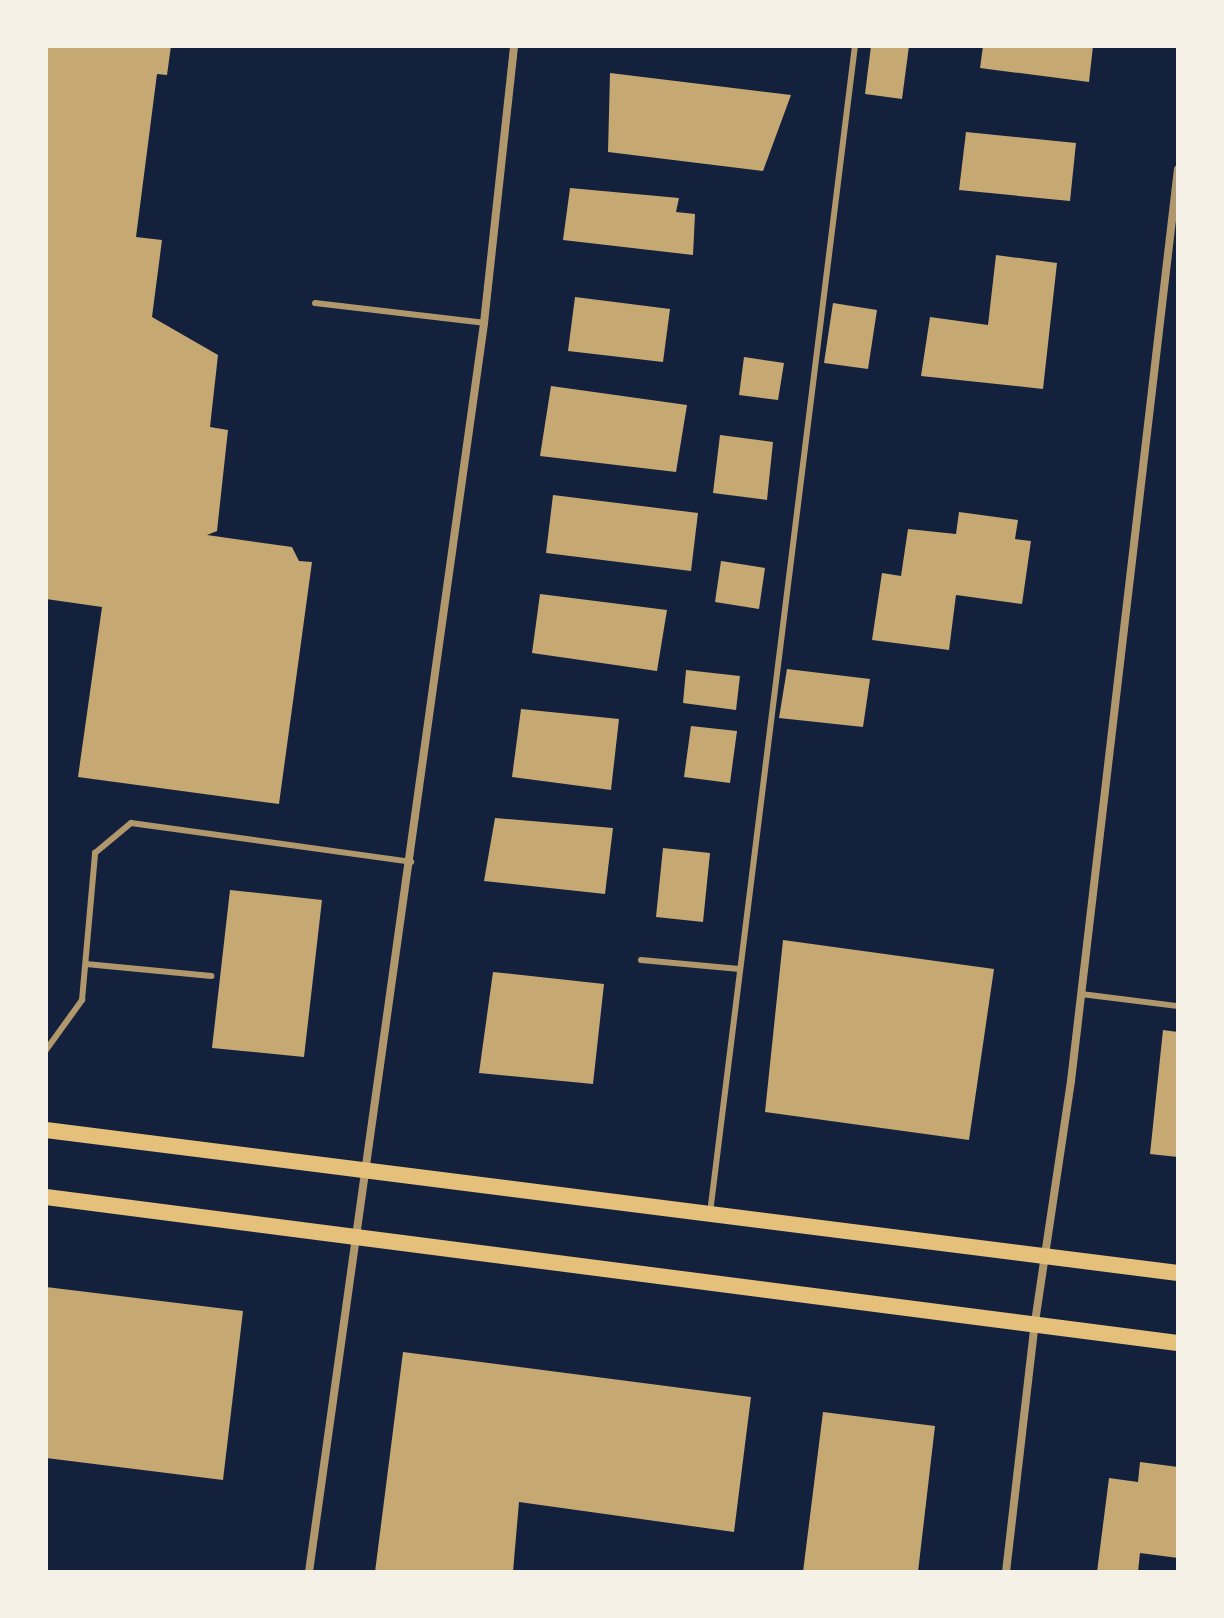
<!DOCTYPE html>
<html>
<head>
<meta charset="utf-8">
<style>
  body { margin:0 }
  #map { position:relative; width:1224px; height:1618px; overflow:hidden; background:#14213d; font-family:Lora,serif }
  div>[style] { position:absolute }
  .building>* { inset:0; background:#c6a872 }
  .service>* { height:6px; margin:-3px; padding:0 3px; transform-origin:3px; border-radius:3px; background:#b1986c }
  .minor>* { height:8px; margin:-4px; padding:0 4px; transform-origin:4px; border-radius:4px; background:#b1986c }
  .secondary>* { height:16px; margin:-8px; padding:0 8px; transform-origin:8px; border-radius:8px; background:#e5c07b }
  span { translate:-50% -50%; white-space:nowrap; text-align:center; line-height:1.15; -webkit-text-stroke:8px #f6f1e7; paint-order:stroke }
  .frame { position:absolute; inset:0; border:48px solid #f6f1e7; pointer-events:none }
</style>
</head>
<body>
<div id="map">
  <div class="building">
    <i style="clip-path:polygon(46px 46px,171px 46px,167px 75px,157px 74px,136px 237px,162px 240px,152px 317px,218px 355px,210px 427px,228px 430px,217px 531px,207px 535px,292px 547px,299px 561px,312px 562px,279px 804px,78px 777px,102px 607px,46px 599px)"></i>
    <i style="clip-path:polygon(871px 46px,909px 46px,902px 99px,865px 94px)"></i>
    <i style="clip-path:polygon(983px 46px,1093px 46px,1089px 82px,980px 68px)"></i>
    <i style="clip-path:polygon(610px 73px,791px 95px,763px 171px,608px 152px)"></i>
    <i style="clip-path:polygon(966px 132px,1076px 143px,1070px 201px,959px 190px)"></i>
    <i style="clip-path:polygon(570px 188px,679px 198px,676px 212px,695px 214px,693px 255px,563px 240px)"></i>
    <i style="clip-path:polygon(996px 255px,1057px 263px,1043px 389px,921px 376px,930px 317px,988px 325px)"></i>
    <i style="clip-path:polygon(575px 297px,670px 309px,663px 362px,568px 351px)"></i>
    <i style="clip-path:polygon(833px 303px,877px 310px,868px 369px,824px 363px)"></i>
    <i style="clip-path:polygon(744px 357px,784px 363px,778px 400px,739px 395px)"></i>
    <i style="clip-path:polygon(551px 386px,687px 405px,676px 472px,540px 456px)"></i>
    <i style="clip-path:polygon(720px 435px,773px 442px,767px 500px,713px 493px)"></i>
    <i style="clip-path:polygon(553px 495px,698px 513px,691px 571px,546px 553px)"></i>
    <i style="clip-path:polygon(959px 512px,1018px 520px,1015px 539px,1031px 541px,1022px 604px,956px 595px,949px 650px,872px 640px,882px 573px,901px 576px,908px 529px,956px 534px)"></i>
    <i style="clip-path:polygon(721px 561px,765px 568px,759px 609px,715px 602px)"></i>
    <i style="clip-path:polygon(540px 594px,667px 610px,657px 671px,532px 653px)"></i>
    <i style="clip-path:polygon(787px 669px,870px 679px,863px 727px,779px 718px)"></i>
    <i style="clip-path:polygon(686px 670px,740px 676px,736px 710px,683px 703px)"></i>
    <i style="clip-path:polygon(521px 709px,619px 719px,611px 790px,512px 777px)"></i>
    <i style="clip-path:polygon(691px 726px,737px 731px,730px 783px,684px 777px)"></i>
    <i style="clip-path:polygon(495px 818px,613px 828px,605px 894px,484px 881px)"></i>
    <i style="clip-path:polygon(663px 848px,710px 853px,703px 922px,656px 917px)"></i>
    <i style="clip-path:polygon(230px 890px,322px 900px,304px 1057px,212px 1048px)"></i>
    <i style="clip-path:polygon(783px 940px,994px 969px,969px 1140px,765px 1112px)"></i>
    <i style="clip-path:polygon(493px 972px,604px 984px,593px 1084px,479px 1073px)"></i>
    <i style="clip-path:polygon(1163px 1030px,1178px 1032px,1178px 1157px,1150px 1154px)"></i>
    <i style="clip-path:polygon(46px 1287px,243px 1311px,223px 1480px,46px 1458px)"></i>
    <i style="clip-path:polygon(403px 1352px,751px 1397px,734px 1532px,519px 1502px,513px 1572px,375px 1572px)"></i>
    <i style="clip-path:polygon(823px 1412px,935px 1426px,918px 1572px,803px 1572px)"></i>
    <i style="clip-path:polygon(1140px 1462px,1178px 1467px,1178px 1558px,1140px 1553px,1138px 1572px,1097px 1572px,1109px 1478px,1138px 1482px)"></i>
  </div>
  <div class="service">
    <i style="left:315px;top:303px;width:170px;rotate:6.7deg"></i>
    <i style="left:641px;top:960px;width:99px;rotate:5.2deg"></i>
    <i style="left:86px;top:964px;width:126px;rotate:5.5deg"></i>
    <i style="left:1081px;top:994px;width:98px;rotate:7.1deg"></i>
    <i style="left:46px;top:1050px;width:62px;rotate:-54.2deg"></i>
    <i style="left:82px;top:1000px;width:148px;rotate:-84.9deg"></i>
    <i style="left:95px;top:853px;width:47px;rotate:-39.8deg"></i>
    <i style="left:131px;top:823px;width:283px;rotate:7.9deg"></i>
    <i style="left:710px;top:1213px;width:1176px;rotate:-82.92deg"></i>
  </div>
  <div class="minor">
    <i style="left:309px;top:1572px;width:1261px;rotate:-82.02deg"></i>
    <i style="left:484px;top:323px;width:279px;rotate:-83.8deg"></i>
    <i style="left:1006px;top:1572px;width:252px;rotate:-83.4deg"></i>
    <i style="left:1035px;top:1322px;width:244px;rotate:-81.5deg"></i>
    <i style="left:1071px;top:1081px;width:918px;rotate:-83.31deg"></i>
  </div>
  <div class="secondary">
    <i style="left:46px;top:1130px;width:1141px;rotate:7.2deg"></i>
    <i style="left:46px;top:1197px;width:1141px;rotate:7.35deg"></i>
  </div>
  <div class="frame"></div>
</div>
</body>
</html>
